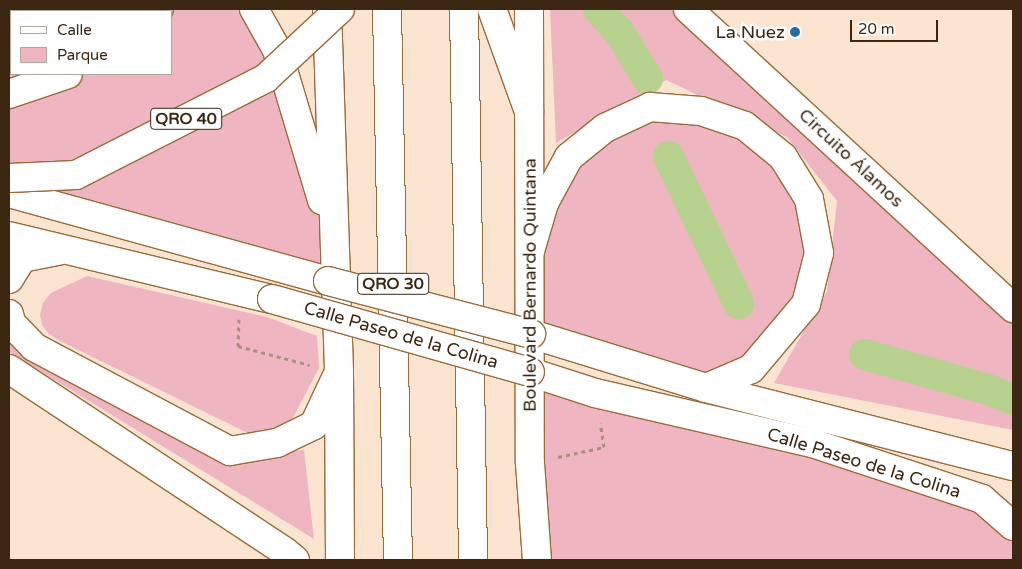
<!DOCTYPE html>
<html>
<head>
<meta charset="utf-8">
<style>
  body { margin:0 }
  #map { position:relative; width:1022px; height:569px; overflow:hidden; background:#fbe5d1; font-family:"Varela Round",sans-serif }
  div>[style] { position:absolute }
  .green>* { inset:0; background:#efb6c2 }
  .canal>* { height:31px; margin:-15.5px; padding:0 15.5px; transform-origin:15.5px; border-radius:15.5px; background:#b7d18f }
  .path>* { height:3px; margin-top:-1.5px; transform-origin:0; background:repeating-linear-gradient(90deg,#a6917c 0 4px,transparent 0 8px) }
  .roads { filter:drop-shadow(1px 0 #9b6b39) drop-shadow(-1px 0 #9b6b39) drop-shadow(0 1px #9b6b39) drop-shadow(0 -1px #9b6b39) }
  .secondary>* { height:28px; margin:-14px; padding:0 14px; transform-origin:14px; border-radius:14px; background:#fff }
  .primary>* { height:28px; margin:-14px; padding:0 14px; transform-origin:14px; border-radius:14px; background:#fff }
  .highway>* { height:28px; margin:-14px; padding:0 14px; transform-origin:14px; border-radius:14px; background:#fff }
  .bridges { filter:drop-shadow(1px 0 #9b6b39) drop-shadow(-1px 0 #9b6b39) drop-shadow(0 1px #9b6b39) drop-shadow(0 -1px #9b6b39) }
  .secondary-bridge>* { height:28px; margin:-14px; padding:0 14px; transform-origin:14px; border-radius:14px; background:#fff }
  .highway-bridge>* { height:28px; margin:-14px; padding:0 14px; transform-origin:14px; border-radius:14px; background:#fff }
  .dots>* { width:14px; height:14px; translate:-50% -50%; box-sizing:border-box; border:2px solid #fff; border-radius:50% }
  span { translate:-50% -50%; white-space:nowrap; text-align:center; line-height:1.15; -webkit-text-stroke:5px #fff; paint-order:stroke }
  .shield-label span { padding:1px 4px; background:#fff; border:1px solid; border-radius:4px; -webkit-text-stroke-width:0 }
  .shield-label { font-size:16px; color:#3b2712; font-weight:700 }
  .poi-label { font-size:18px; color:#3b2712 }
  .right { translate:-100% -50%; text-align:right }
  .street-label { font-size:18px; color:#3b2712 }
  .frame { position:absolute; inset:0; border:10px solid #3b2712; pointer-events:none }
  .legend { position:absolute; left:10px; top:10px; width:162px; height:65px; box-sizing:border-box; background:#fff; border:1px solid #b1a9a0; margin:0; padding:6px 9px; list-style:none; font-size:15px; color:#3b2712 }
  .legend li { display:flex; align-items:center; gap:10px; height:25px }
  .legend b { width:25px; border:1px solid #b1a9a0 }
  .scale { position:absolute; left:850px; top:20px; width:88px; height:22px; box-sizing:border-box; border:2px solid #3b2712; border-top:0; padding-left:6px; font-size:15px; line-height:18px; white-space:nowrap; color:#3b2712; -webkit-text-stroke:4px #fff; paint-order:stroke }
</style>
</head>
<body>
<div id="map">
  <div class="green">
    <i style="clip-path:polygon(evenodd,9px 9px,254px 9px,310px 158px,335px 282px,9px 193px,9px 9px,11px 11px,171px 11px,171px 74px,11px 74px,11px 11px)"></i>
    <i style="clip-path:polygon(550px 9px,670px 9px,1013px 321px,1013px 430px,774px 383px,827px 291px,837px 201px,787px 137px,666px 80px,556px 143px)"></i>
    <i style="clip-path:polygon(650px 107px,745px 126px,809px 199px,806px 304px,751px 369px,706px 388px,544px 338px,530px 289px,569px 157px)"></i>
    <i style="clip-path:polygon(87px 276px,267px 317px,317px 336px,319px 368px,286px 431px,262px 440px,60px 341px,48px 333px,42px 325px,40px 315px,43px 303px,51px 293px)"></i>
    <i style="clip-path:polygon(9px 331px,219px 458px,304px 450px,314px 539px,9px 352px)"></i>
    <i style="clip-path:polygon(530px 372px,812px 443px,1013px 526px,1013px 560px,537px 560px)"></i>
  </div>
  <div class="canal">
    <i style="left:598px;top:9px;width:31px;rotate:48deg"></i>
    <i style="left:619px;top:32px;width:54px;rotate:58.7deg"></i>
    <i style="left:668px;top:156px;width:163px;rotate:64.5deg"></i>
    <i style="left:864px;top:354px;width:129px;rotate:15.8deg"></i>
    <i style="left:988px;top:389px;width:27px;rotate:22deg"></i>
  </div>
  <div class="path">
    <i style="left:239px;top:319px;width:27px;rotate:92deg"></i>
    <i style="left:238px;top:346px;width:74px;rotate:14.8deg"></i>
    <i style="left:558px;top:457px;width:47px;rotate:-12.3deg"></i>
    <i style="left:604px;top:447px;width:24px;rotate:-99deg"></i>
  </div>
  <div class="roads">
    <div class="secondary">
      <i style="left:254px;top:9px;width:47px;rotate:60.7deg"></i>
      <i style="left:277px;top:50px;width:157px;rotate:73.3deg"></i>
      <i style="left:327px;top:9px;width:363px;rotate:88.1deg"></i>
      <i style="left:339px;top:372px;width:188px;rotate:89.7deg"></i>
      <i style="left:529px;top:9px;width:454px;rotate:89.9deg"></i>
      <i style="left:530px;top:463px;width:97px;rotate:85.9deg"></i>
      <i style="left:688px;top:9px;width:442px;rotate:42.6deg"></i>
      <i style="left:9px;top:193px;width:331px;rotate:15.4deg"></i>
      <i style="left:9px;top:236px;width:270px;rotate:13.5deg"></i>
      <i style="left:530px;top:251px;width:50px;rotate:-73.7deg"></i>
      <i style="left:544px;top:203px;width:52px;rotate:-61.5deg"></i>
      <i style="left:569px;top:157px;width:46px;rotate:-38.9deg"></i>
      <i style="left:605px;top:128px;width:50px;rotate:-25deg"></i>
      <i style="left:650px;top:107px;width:51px;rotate:4.5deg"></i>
      <i style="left:701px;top:111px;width:46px;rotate:18.8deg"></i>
      <i style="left:745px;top:126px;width:49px;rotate:39.2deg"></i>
      <i style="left:783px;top:157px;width:49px;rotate:58.2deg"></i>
      <i style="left:809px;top:199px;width:55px;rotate:79.5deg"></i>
      <i style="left:819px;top:253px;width:53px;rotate:104.3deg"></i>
      <i style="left:806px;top:304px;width:85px;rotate:130.2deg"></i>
      <i style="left:751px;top:369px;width:49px;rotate:157.1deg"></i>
      <i style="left:9px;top:279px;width:25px;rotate:-58deg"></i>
      <i style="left:22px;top:258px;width:36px;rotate:-11deg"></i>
      <i style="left:9px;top:314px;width:9px;rotate:77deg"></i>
      <i style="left:11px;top:323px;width:33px;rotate:46deg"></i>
      <i style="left:34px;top:347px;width:222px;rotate:28deg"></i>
      <i style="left:230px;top:451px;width:48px;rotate:-9.7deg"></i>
      <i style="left:277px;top:443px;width:41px;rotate:-25.9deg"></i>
      <i style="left:314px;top:425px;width:52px;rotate:-64.9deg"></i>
      <i style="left:531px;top:334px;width:183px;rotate:17.1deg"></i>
      <i style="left:706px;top:388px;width:317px;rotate:14.3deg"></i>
      <i style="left:9px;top:369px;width:330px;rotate:33.5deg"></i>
      <i style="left:284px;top:551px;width:14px;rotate:39deg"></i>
      <i style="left:530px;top:372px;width:68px;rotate:17.9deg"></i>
      <i style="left:595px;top:393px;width:223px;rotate:13deg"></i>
      <i style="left:812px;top:443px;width:179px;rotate:18.2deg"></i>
      <i style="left:982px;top:499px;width:41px;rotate:41.1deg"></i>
    </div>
    <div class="primary">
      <i style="left:387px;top:9px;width:551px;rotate:88.86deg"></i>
      <i style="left:464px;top:9px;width:551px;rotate:89.06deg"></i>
      <i style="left:492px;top:9px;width:109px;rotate:70.2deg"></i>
    </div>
    <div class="highway">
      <i style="left:155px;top:11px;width:4px;rotate:-27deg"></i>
      <i style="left:9px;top:94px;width:62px;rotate:-18.7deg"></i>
    </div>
  </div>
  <div class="bridges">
    <div class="secondary-bridge">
      <i style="left:328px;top:281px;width:210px;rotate:14.6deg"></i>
      <i style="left:272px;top:299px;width:268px;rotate:15.8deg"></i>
    </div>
    <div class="highway-bridge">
      <i style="left:9px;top:178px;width:67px;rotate:-2.6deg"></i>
      <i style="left:76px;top:175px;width:213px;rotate:-27deg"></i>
      <i style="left:266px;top:78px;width:101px;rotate:-43deg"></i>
    </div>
  </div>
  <div class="dots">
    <i style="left:795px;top:32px;background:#286da2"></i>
  </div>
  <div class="shield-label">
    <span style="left:186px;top:119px">QRO 40</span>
    <span style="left:393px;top:284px">QRO 30</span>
  </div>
  <div class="poi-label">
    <span class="right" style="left:785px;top:32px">La Nuez</span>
  </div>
  <div class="street-label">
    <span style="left:851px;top:158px;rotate:43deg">Circuito Álamos</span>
    <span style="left:530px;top:285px;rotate:-90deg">Boulevard Bernardo Quintana</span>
    <span style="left:401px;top:335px;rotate:16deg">Calle Paseo de la Colina</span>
    <span style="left:864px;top:463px;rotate:17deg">Calle Paseo de la Colina</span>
  </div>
  <div class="frame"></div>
  <ul class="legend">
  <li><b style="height:6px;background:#fff"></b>Calle</li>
  <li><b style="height:14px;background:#efb6c2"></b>Parque</li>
  </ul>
  <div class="scale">20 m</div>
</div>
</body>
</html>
